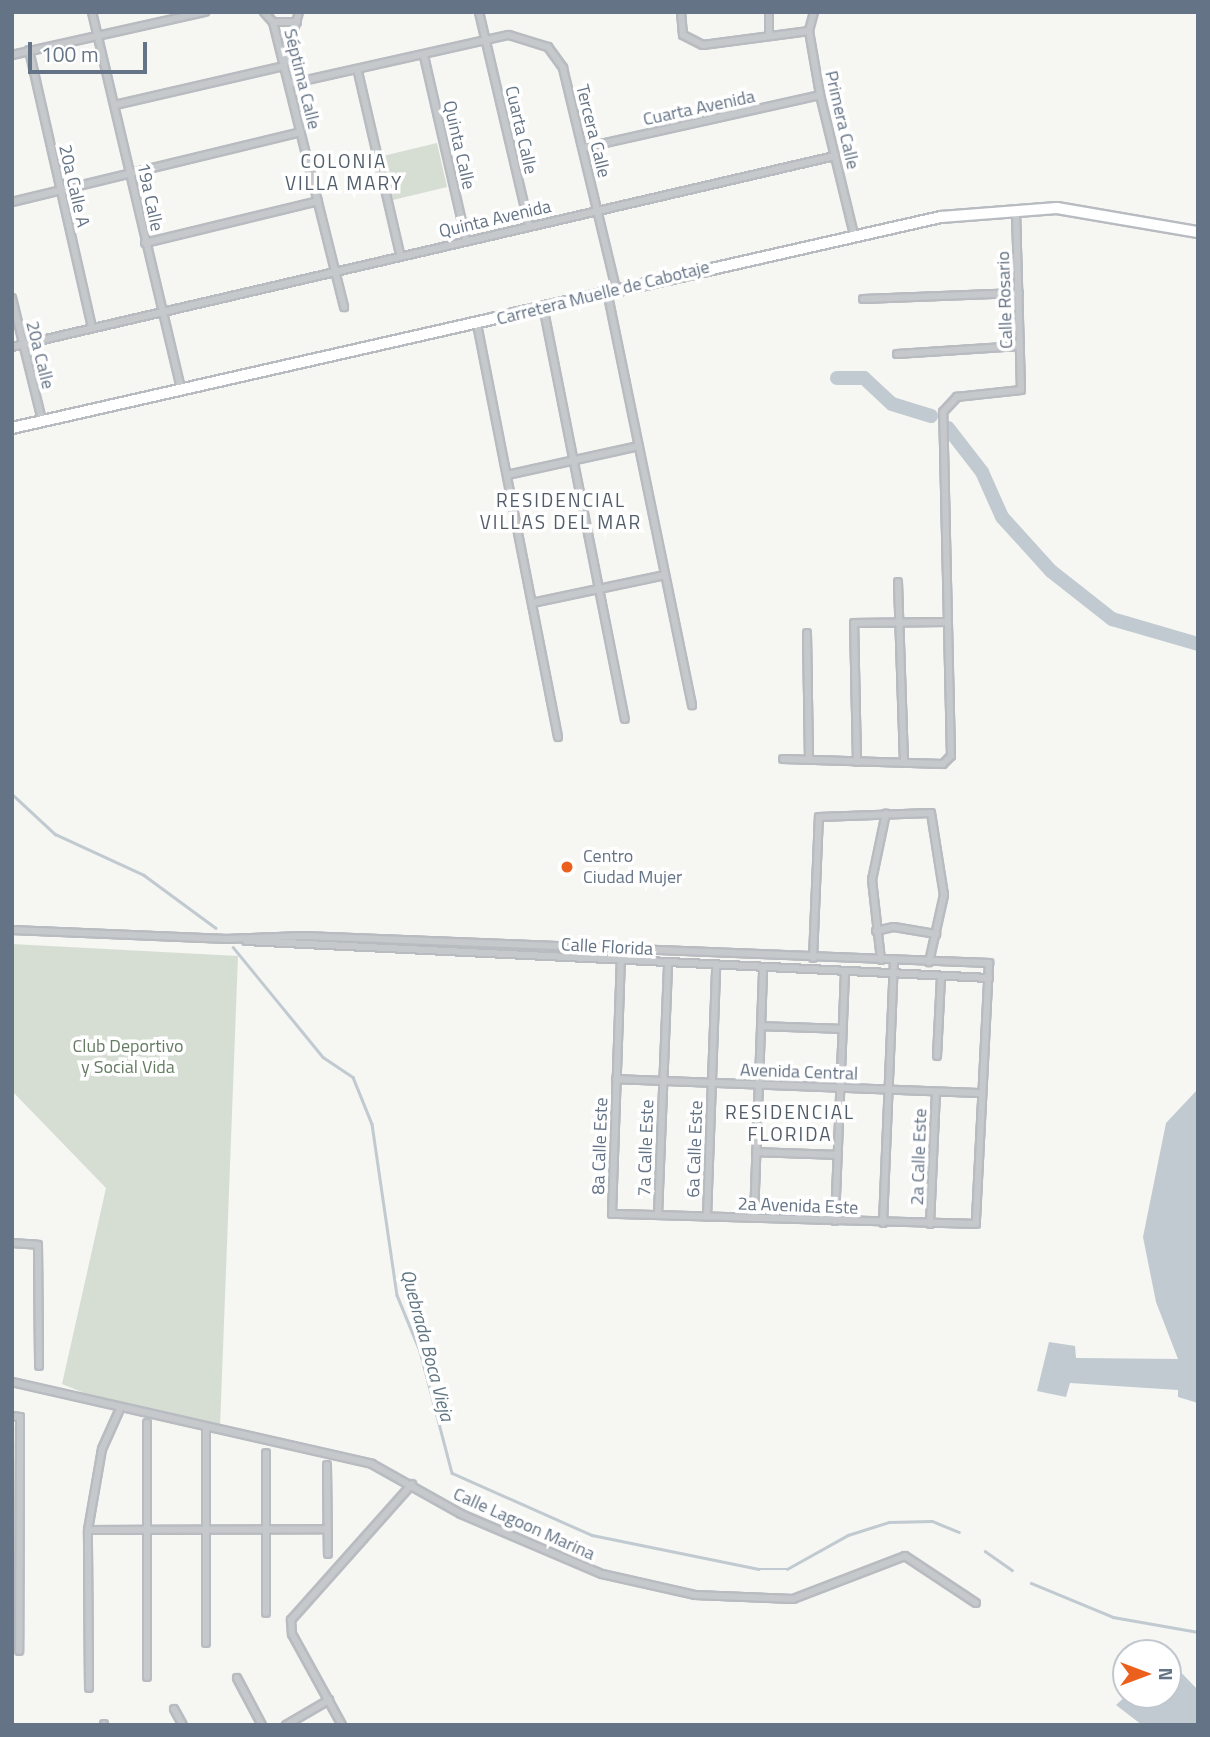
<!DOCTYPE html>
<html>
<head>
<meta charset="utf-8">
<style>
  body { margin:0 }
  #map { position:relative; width:1210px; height:1737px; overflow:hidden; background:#f6f6f2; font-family:"Titillium Web",sans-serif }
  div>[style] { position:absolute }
  .green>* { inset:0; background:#d6ded3 }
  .water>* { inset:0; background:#c0cad0 }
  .stream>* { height:2.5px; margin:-1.25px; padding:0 1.25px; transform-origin:1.25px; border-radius:1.25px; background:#c0cad0 }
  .river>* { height:14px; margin:-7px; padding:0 7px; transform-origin:7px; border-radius:7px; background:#c0cad0 }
  .roads { filter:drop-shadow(2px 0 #b8bcc1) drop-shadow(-2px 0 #b8bcc1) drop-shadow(0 2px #b8bcc1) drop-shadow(0 -2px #b8bcc1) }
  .minor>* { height:6px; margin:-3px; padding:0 3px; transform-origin:3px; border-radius:3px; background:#c6c9cc }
  .secondary>* { height:10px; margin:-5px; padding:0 5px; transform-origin:5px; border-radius:5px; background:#fff }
  .dots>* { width:19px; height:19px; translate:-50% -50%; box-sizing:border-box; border:4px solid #fff; border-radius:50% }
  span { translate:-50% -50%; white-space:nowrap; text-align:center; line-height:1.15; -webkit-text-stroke:7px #fff; paint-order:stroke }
  .street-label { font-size:18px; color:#647385 }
  .poi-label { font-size:18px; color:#647385 }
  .left { translate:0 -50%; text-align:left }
  .park-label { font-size:18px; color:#657c63 }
  .neighbourhood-label { font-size:19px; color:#525d6a; letter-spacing:2px }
  .water-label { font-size:19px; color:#5f7582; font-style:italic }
  .frame { position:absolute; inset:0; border:14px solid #647385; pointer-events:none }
  .north { position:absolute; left:1112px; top:1639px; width:70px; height:70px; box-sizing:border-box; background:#fff; border:2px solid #c1c7ce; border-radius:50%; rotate:90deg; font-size:19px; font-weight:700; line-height:28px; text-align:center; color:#647385 }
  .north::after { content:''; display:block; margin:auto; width:24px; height:32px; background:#ec601d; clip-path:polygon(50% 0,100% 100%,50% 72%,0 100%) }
  .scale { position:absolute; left:28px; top:42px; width:119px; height:32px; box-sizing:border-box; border:4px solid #647385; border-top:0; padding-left:9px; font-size:21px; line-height:24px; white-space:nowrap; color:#647385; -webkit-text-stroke:5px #fff; paint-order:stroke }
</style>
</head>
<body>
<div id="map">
  <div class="green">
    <i style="clip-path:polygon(437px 143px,447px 187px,393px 200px,383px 156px)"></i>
    <i style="clip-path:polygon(12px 944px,238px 956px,220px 1427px,114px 1405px,62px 1384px,106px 1188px,12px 1091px)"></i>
  </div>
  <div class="water">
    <i style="clip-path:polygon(1198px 1089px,1198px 1403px,1178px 1397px,1178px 1390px,1070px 1383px,1066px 1397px,1037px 1391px,1049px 1342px,1075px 1346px,1076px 1358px,1178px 1359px,1156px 1302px,1143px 1237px,1166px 1123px)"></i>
    <i style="clip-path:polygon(1168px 1659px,1198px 1690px,1198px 1725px,1142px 1725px,1116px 1705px,1127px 1695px,1168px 1695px)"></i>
  </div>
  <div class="stream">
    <i style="left:12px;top:794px;width:59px;rotate:42.9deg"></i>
    <i style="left:55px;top:834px;width:98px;rotate:24.7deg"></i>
    <i style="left:144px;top:875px;width:89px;rotate:36.4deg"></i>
    <i style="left:233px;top:947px;width:142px;rotate:50.7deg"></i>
    <i style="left:323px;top:1057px;width:36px;rotate:34deg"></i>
    <i style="left:353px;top:1077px;width:51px;rotate:68deg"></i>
    <i style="left:372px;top:1124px;width:173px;rotate:81.7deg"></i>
    <i style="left:397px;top:1295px;width:61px;rotate:67.7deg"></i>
    <i style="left:420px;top:1351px;width:126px;rotate:75.3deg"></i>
    <i style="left:452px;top:1473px;width:153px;rotate:23.9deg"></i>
    <i style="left:592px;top:1535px;width:170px;rotate:11.5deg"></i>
    <i style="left:759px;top:1569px;width:28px"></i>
    <i style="left:787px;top:1569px;width:70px;rotate:-29.1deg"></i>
    <i style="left:848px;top:1535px;width:43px;rotate:-17.6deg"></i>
    <i style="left:889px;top:1522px;width:43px;rotate:-1.3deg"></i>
    <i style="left:932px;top:1521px;width:29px;rotate:22deg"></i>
    <i style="left:985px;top:1551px;width:33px;rotate:35deg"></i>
    <i style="left:1031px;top:1583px;width:89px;rotate:22.5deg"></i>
    <i style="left:1113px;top:1617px;width:86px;rotate:10deg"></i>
  </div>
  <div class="river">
    <i style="left:837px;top:378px;width:27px"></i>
    <i style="left:864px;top:378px;width:38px;rotate:43deg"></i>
    <i style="left:892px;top:404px;width:41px;rotate:17.1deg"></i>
    <i style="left:948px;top:428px;width:56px;rotate:52.3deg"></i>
    <i style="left:982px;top:472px;width:49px;rotate:66deg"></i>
    <i style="left:1002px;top:517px;width:73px;rotate:47.8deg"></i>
    <i style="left:1051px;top:571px;width:78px;rotate:38.2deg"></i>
    <i style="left:1112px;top:619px;width:90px;rotate:16.2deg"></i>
  </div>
  <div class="roads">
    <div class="minor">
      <i style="left:92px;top:12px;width:386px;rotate:76.7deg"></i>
      <i style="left:264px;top:12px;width:13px;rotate:48deg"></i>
      <i style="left:273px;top:22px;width:24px"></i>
      <i style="left:479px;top:12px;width:219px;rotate:76.8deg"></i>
      <i style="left:681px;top:12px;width:23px;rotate:85deg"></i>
      <i style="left:683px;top:35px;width:22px;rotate:27deg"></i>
      <i style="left:703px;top:45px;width:107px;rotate:-7.5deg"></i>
      <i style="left:814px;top:12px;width:20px;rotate:105deg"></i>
      <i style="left:809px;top:31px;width:65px;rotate:80.2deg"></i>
      <i style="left:820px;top:95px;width:143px;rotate:76.3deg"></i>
      <i style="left:273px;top:22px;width:294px;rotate:76deg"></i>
      <i style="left:769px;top:36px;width:24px;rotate:-90deg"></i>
      <i style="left:29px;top:50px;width:285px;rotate:77.2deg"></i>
      <i style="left:12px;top:55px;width:198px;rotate:-12.6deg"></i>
      <i style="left:424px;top:56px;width:189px;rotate:77.1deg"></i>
      <i style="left:358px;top:72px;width:187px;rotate:77deg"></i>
      <i style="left:289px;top:84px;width:225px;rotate:-12.6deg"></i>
      <i style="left:509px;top:35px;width:41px;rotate:17.1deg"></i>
      <i style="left:548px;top:47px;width:26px;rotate:54deg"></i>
      <i style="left:563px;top:68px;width:227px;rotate:76.5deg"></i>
      <i style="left:115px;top:105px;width:173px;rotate:-13deg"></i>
      <i style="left:284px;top:66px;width:56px;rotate:-74.5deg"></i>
      <i style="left:583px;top:148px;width:243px;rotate:-12.6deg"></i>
      <i style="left:12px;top:202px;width:297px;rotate:-13.6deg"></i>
      <i style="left:145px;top:243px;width:178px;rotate:-13.6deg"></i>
      <i style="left:607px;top:291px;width:423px;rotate:78.4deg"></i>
      <i style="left:12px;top:298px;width:126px;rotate:76.2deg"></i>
      <i style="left:863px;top:299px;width:156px;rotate:-2.2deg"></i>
      <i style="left:543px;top:306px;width:421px;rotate:78.8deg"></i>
      <i style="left:477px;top:324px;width:421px;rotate:78.9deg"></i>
      <i style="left:12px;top:347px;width:845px;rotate:-13.07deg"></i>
      <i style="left:897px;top:354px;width:123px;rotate:-3.7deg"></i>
      <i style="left:507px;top:475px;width:135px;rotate:-12.4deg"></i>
      <i style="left:898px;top:582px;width:181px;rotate:88.1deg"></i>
      <i style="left:532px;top:603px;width:136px;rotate:-11.9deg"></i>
      <i style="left:807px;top:633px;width:127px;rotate:89.1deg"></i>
      <i style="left:783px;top:759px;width:160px;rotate:1.8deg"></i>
      <i style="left:943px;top:764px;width:11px;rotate:-45deg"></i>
      <i style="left:951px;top:756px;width:344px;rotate:-91.3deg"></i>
      <i style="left:943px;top:412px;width:21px;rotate:-47deg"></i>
      <i style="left:957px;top:397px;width:64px;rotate:-6.2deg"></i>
      <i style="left:1021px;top:390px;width:180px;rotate:-91.6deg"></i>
      <i style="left:857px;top:762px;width:139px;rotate:-91.2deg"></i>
      <i style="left:854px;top:623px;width:91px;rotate:-0.6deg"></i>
      <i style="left:12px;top:930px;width:216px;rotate:2.4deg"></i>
      <i style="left:876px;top:931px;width:18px;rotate:-13deg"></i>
      <i style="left:894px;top:927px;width:43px;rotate:9.5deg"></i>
      <i style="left:225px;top:939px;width:78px;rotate:-2.2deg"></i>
      <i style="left:303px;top:936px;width:687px;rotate:2.25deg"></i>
      <i style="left:989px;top:963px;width:261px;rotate:92.9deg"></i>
      <i style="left:976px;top:1224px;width:364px;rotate:-178.4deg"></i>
      <i style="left:612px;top:1214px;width:252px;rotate:-88deg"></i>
      <i style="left:246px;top:941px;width:744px;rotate:2.85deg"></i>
      <i style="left:813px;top:958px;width:141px;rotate:-87.6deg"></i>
      <i style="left:819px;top:817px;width:112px;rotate:-2deg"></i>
      <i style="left:931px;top:813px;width:83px;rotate:81deg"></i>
      <i style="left:944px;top:895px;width:69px;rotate:102.6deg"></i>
      <i style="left:881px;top:960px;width:81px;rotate:-96.4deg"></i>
      <i style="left:872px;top:880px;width:68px;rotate:-78.2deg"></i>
      <i style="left:761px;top:1026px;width:81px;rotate:2.1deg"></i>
      <i style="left:937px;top:1056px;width:80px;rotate:-87.1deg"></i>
      <i style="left:616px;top:1079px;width:366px;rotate:2.2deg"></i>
      <i style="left:756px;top:1152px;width:81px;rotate:2.1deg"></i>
      <i style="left:658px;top:1215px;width:250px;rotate:-87.7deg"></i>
      <i style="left:707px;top:1217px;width:250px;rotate:-87.9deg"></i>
      <i style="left:754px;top:1218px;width:248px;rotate:-87.9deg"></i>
      <i style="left:835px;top:1221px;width:248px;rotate:-87.7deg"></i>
      <i style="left:883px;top:1223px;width:262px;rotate:-87.6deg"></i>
      <i style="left:930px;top:1224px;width:132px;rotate:-87.4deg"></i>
      <i style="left:12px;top:1243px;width:26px;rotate:4deg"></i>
      <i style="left:38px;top:1245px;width:121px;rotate:89.5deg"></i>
      <i style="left:12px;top:1382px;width:369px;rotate:12.8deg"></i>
      <i style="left:372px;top:1464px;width:102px;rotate:29.3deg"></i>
      <i style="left:461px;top:1514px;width:153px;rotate:23.1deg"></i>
      <i style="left:602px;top:1574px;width:95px;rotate:12.7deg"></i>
      <i style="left:695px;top:1595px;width:98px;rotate:2.3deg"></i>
      <i style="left:793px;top:1599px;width:120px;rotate:-21deg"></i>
      <i style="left:905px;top:1556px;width:85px;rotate:33.5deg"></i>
      <i style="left:12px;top:1416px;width:8px;rotate:7deg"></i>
      <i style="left:20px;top:1417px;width:234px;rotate:90.2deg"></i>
      <i style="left:147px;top:1423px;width:254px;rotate:90deg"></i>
      <i style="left:266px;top:1453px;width:160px;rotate:90deg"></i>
      <i style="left:327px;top:1465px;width:89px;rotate:89.4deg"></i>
      <i style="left:88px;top:1530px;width:240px;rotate:-0.2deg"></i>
      <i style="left:206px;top:1643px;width:214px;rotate:-90deg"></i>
      <i style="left:237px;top:1678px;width:53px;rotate:62deg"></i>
      <i style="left:89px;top:1688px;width:158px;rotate:-90.4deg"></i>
      <i style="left:88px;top:1530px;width:82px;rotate:-80.2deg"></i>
      <i style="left:102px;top:1449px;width:42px;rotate:-65.9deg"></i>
      <i style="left:174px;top:1709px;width:18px;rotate:61deg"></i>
      <i style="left:104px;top:1724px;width:1px;rotate:90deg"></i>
      <i style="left:286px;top:1725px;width:50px;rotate:-30.2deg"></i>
      <i style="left:342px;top:1725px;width:104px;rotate:-118.8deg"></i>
      <i style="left:292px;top:1634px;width:14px;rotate:-94deg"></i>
      <i style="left:291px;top:1620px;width:182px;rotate:-48.3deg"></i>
    </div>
    <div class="secondary">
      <i style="left:12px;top:428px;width:953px;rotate:-12.8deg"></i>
      <i style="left:941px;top:217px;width:116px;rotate:-4.4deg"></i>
      <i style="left:1057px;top:208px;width:143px;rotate:9.7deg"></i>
    </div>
  </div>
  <div class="dots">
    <i style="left:567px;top:867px;background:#ec601d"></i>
  </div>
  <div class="street-label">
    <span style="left:302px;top:79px;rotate:76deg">Séptima Calle</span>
    <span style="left:699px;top:108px;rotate:-12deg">Cuarta Avenida</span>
    <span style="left:842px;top:120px;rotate:77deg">Primera Calle</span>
    <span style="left:521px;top:130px;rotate:77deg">Cuarta Calle</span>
    <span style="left:593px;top:131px;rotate:76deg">Tercera Calle</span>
    <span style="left:459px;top:145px;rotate:77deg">Quinta Calle</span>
    <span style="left:74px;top:186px;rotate:77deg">20a Calle A</span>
    <span style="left:150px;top:197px;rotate:78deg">19a Calle</span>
    <span style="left:495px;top:219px;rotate:-13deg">Quinta Avenida</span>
    <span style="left:603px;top:293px;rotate:-14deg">Carretera Muelle de Cabotaje</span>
    <span style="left:1005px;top:300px;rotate:-92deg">Calle Rosario</span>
    <span style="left:40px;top:355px;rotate:76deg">20a Calle</span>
    <span style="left:607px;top:947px;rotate:3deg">Calle Florida</span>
    <span style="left:799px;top:1072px;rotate:2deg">Avenida Central</span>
    <span style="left:600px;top:1146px;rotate:-88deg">8a Calle Este</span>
    <span style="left:646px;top:1148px;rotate:-88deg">7a Calle Este</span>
    <span style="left:695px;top:1149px;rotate:-88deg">6a Calle Este</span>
    <span style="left:919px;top:1157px;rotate:-88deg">2a Calle Este</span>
    <span style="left:798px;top:1206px;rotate:2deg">2a Avenida Este</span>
    <span style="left:524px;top:1524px;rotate:24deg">Calle Lagoon Marina</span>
  </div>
  <div class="poi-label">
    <span class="left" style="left:583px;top:867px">Centro<br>Ciudad Mujer</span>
  </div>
  <div class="park-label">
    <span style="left:128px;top:1057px">Club Deportivo<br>y Social Vida</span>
  </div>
  <div class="neighbourhood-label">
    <span style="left:344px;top:172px">COLONIA<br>VILLA MARY</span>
    <span style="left:561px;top:511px">RESIDENCIAL<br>VILLAS DEL MAR</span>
    <span style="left:790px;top:1123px">RESIDENCIAL<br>FLORIDA</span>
  </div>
  <div class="water-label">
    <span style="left:428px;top:1345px;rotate:75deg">Quebrada Boca Vieja</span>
  </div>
  <div class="frame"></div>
  <div class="north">N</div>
  <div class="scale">100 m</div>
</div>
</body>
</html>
